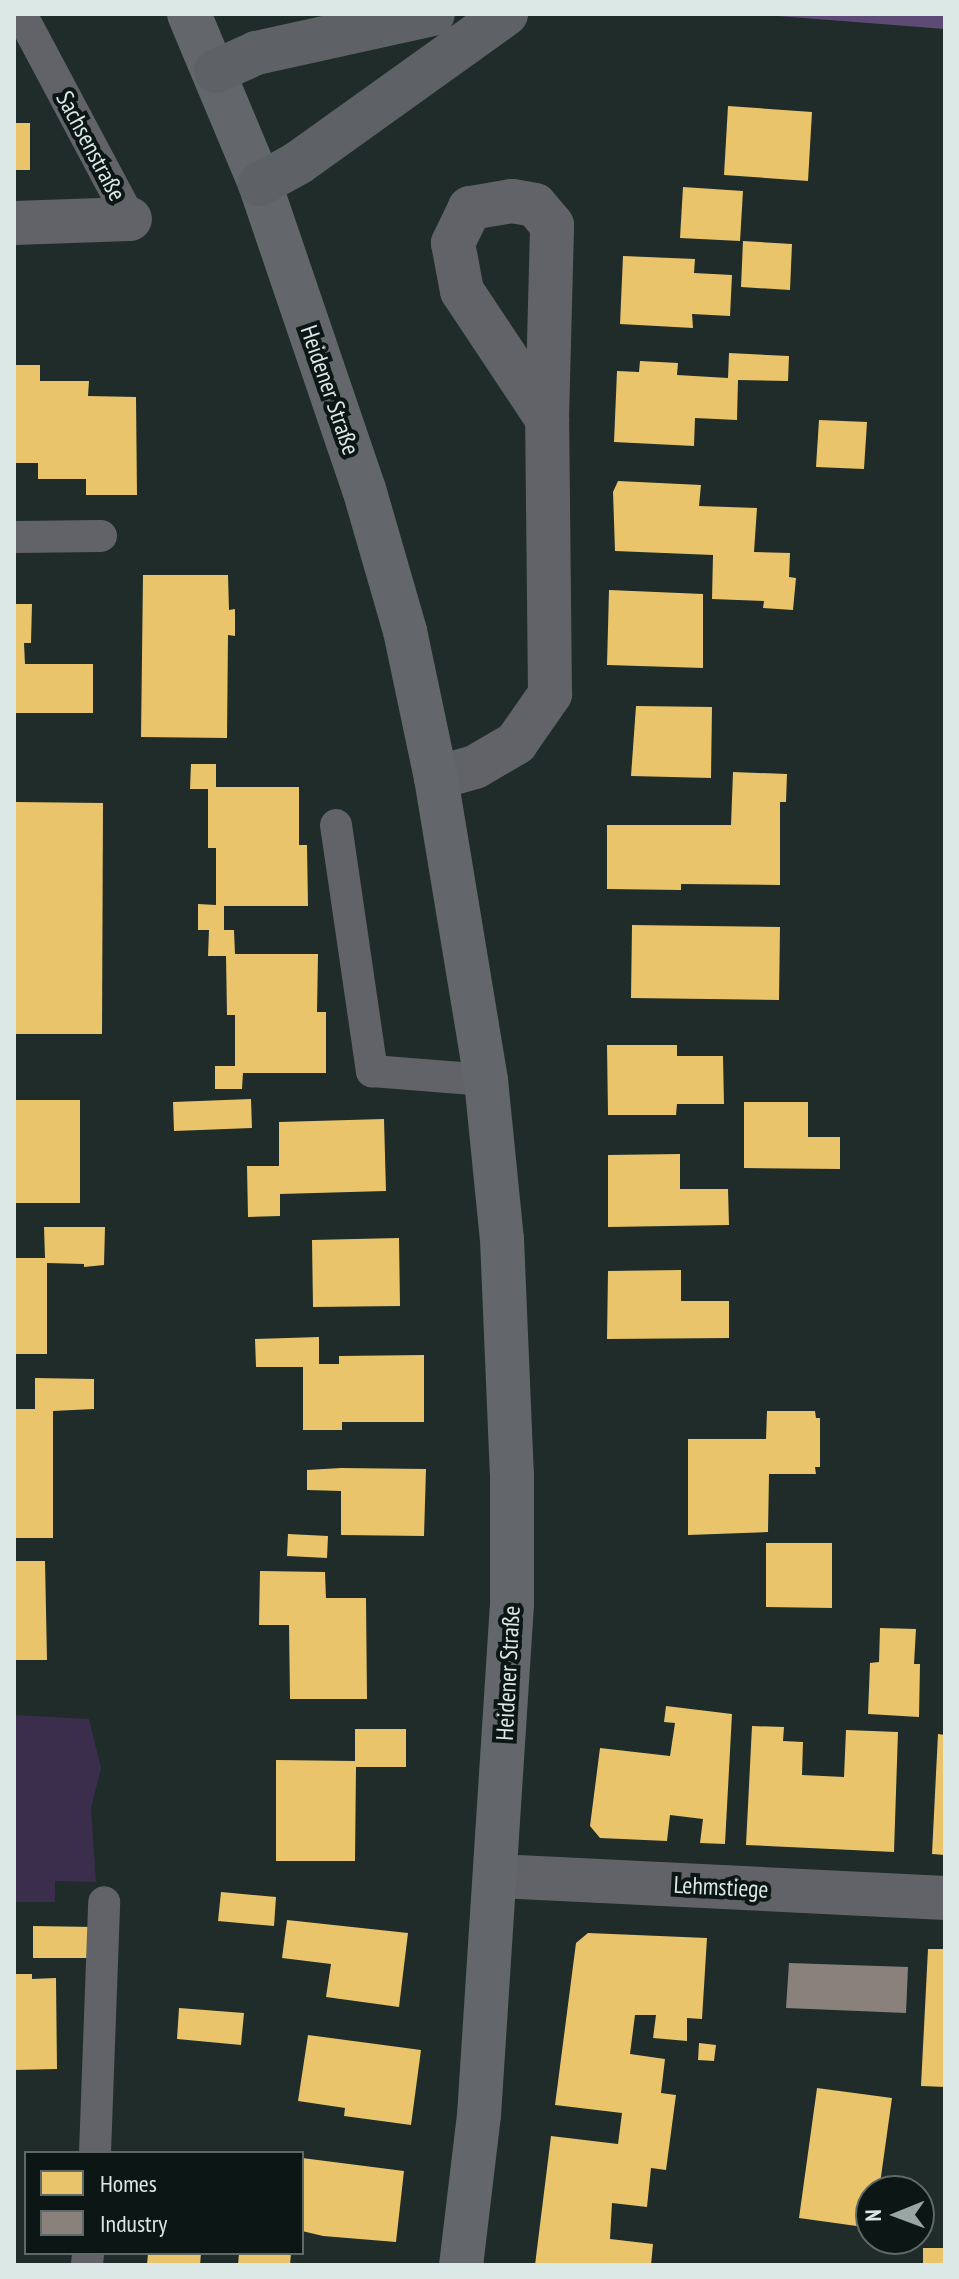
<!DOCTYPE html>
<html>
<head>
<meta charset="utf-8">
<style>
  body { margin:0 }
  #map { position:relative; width:959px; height:2279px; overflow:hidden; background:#1f2c29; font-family:"PT Sans Narrow",sans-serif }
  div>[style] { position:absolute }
  .green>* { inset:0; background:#3b2e4c }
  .forest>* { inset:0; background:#5e4b75 }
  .homes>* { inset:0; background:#e9c46a }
  .industry>* { inset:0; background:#8a817c }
  .service>* { height:32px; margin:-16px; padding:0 16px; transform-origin:16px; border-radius:16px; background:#626368 }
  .minor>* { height:44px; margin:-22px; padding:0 22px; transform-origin:22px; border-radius:22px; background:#626368 }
  .secondary>* { height:44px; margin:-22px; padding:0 22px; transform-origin:22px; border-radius:22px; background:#63666a }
  .trunk>* { height:44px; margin:-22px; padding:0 22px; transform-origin:22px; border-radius:22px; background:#5e6266 }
  span { translate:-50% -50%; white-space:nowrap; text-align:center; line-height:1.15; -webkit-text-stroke:8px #0c1614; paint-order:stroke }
  .street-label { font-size:24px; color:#dbe8e5 }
  .frame { position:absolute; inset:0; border:16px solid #dbe8e5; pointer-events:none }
  .legend { position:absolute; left:24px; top:2151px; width:280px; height:104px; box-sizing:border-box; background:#0c1614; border:2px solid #5f6a68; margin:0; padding:10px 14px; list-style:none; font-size:24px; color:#dbe8e5 }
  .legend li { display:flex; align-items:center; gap:16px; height:40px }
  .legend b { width:40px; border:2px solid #5f6a68 }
  .north { position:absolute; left:855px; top:2175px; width:80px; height:80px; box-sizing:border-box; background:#0c1614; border:2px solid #5f6a68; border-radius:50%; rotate:269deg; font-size:22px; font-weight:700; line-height:32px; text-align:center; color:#dbe8e5 }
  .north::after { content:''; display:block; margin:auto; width:28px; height:36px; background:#99a6a3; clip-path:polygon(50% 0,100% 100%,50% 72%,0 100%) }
</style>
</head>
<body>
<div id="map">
  <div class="green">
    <i style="clip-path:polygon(14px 1715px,89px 1719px,101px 1768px,91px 1808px,96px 1882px,55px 1881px,55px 1902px,14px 1902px)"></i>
  </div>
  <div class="forest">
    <i style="clip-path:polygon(752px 14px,945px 14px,945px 29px)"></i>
  </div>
  <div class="homes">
    <i style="clip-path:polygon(728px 106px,812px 112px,808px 181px,724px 175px)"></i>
    <i style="clip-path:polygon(14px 123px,30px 123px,30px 170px,14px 170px)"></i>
    <i style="clip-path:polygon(683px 187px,743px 191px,740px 241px,680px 238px)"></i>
    <i style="clip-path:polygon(743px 241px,792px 244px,790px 290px,741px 287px)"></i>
    <i style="clip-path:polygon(623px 256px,695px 259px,694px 273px,732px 275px,730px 316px,692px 314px,693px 328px,620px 324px)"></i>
    <i style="clip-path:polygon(729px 353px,789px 356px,788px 381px,738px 380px,737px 420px,695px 418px,694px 446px,614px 442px,617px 371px,639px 372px,640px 361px,678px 363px,677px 375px,728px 378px)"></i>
    <i style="clip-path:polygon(14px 365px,40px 365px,40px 381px,89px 381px,88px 396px,136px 397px,137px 495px,86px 495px,86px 479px,38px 479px,38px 463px,14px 463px)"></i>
    <i style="clip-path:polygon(819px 420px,867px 422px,864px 469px,816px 467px)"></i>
    <i style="clip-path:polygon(618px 481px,701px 485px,699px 506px,757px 508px,754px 552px,790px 553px,789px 577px,796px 578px,793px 610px,763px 608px,764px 601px,712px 599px,713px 555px,615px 551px,613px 492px)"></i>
    <i style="clip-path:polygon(143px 575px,228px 575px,229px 610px,235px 609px,235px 636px,228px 635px,227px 738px,141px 737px)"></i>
    <i style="clip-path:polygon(609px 590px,703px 594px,703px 668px,607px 665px)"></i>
    <i style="clip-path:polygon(14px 604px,32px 604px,31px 643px,24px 643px,25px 664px,93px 664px,93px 713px,14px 713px)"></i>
    <i style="clip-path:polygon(636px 706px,712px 707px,711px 778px,631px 776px)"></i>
    <i style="clip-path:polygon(191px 764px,216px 764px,216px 787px,299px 787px,299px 845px,307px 845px,308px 906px,224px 906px,224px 930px,234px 930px,235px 954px,318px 954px,317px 1012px,326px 1012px,326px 1073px,243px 1073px,242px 1089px,215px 1089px,215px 1066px,235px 1066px,235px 1015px,227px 1015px,226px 956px,208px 956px,209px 930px,198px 930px,198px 904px,216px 905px,216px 848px,208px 848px,208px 789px,190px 789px)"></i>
    <i style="clip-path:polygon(733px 772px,787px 774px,786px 802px,780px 802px,780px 885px,681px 884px,681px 890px,607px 889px,607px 825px,731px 825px)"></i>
    <i style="clip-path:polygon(16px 802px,103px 803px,102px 1034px,15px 1034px)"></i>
    <i style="clip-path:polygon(632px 925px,780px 927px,779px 1000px,631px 998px)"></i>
    <i style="clip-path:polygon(607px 1045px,677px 1045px,677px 1056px,723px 1056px,724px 1104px,677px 1104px,676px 1115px,608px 1115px)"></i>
    <i style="clip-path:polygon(251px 1099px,252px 1128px,174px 1131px,173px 1102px)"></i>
    <i style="clip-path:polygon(14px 1100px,80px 1100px,80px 1203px,14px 1203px)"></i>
    <i style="clip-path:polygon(744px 1102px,808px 1102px,808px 1137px,840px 1137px,840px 1169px,744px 1168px)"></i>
    <i style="clip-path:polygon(384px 1119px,386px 1191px,280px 1194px,280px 1216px,248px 1217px,247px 1166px,279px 1166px,279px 1122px)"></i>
    <i style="clip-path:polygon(680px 1154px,680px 1189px,728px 1189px,729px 1225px,608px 1227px,608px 1155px)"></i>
    <i style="clip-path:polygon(44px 1227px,105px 1227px,104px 1265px,84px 1267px,84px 1264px,47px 1263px,47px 1354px,14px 1354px,14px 1258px,45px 1258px)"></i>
    <i style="clip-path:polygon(399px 1238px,400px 1306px,313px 1307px,312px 1240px)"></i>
    <i style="clip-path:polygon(681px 1270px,681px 1301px,729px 1301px,729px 1338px,607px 1339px,608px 1271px)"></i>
    <i style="clip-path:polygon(319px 1337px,319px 1364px,339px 1364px,339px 1356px,424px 1355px,424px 1422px,342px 1422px,342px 1430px,303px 1430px,303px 1367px,256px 1367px,255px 1339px)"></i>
    <i style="clip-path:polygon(35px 1378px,94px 1379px,94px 1409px,53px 1411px,53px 1538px,14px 1538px,14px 1409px,35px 1409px)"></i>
    <i style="clip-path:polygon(767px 1411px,815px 1411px,816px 1418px,820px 1418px,820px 1467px,815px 1467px,816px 1474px,769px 1474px,768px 1532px,688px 1535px,688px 1439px,766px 1439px)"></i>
    <i style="clip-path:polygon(341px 1468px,426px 1469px,424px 1536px,341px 1535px,341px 1491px,307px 1490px,307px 1470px)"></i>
    <i style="clip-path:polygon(288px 1534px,328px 1536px,327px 1558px,287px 1556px)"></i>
    <i style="clip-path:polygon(766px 1543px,832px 1543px,832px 1608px,766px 1607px)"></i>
    <i style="clip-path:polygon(14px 1561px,45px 1561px,47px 1660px,14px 1660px)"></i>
    <i style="clip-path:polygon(260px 1571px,325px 1572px,326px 1598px,366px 1598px,367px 1699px,290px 1699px,289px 1625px,259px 1625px)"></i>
    <i style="clip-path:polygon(880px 1628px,916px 1629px,914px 1664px,920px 1664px,919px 1717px,868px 1714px,870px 1663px,879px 1662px)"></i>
    <i style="clip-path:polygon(666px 1706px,732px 1714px,725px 1844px,700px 1843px,703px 1819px,670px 1815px,667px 1841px,600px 1838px,590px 1826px,600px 1748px,670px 1756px,675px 1723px,664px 1722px)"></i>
    <i style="clip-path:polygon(752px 1726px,784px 1727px,783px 1741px,803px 1742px,802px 1775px,844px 1777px,846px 1730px,898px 1732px,894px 1852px,746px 1845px)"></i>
    <i style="clip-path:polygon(355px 1729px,406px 1729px,406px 1767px,356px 1767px,355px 1861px,276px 1861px,276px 1760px,355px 1761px)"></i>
    <i style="clip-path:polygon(938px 1734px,945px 1735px,945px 1855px,932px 1854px)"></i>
    <i style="clip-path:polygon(221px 1892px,276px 1897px,274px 1926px,218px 1921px)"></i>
    <i style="clip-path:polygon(287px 1920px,408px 1933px,399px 2007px,326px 1997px,331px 1964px,282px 1958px)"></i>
    <i style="clip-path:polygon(33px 1926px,95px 1927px,93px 1958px,33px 1958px)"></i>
    <i style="clip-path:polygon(588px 1933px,707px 1938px,702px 2019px,687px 2018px,687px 2041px,653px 2038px,656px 2015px,635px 2015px,630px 2054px,665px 2059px,661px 2093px,676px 2095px,666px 2170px,651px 2168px,647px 2207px,612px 2203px,610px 2239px,653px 2244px,651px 2265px,535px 2265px,551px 2136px,618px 2144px,622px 2113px,555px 2105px,576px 1943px)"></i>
    <i style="clip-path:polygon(928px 1949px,945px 1949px,945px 2087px,921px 2086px)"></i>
    <i style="clip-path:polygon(14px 1974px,32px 1974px,32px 1979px,56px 1978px,57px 2069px,14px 2070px)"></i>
    <i style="clip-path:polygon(179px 2008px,244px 2013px,241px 2045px,177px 2039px)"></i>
    <i style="clip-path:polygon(308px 2035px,421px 2050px,411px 2125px,344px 2116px,345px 2108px,298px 2101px)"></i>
    <i style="clip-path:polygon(699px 2043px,716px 2045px,714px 2061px,698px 2060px)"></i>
    <i style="clip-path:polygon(817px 2088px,892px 2098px,879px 2191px,871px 2191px,871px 2228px,799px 2218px)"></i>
    <i style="clip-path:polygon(302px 2158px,404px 2171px,396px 2242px,323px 2236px,302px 2231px)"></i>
    <i style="clip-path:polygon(923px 2248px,945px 2248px,945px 2265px,923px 2265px)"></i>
    <i style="clip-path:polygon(148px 2253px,201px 2253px,200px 2265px,147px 2265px)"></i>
    <i style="clip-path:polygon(239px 2253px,291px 2253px,290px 2265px,238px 2265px)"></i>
  </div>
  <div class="industry">
    <i style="clip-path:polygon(789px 1963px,908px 1967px,906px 2013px,786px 2008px)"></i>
  </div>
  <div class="service">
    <i style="left:21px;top:14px;width:232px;rotate:62deg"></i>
    <i style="left:14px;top:537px;width:87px;rotate:-0.7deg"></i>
    <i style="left:336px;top:825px;width:249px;rotate:81.7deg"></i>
    <i style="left:372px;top:1071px;width:114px;rotate:4.5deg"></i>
    <i style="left:95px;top:2153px;width:251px;rotate:-87.9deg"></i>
    <i style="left:87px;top:2265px;width:12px;rotate:-85deg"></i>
  </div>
  <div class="minor">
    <i style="left:14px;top:223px;width:116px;rotate:-2deg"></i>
    <i style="left:436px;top:778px;width:41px;rotate:-15.8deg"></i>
    <i style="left:475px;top:767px;width:48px;rotate:-30.3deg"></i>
    <i style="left:516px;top:743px;width:60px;rotate:-55.2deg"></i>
    <i style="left:550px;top:694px;width:275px;rotate:-90.6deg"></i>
    <i style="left:547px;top:419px;width:194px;rotate:-88.5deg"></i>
    <i style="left:552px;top:225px;width:26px;rotate:-130deg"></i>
    <i style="left:535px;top:205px;width:23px;rotate:-170deg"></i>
    <i style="left:512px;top:201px;width:43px;rotate:170.5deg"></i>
    <i style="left:470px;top:208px;width:39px;rotate:116deg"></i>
    <i style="left:453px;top:243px;width:49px;rotate:79.4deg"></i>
    <i style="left:462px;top:291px;width:154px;rotate:56.4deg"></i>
    <i style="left:497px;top:1876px;width:449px;rotate:2.8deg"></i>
  </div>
  <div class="secondary">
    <i style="left:189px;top:14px;width:184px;rotate:67.3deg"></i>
    <i style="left:260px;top:184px;width:322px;rotate:71.2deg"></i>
    <i style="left:364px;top:489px;width:148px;rotate:73.9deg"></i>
    <i style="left:405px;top:631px;width:150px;rotate:78.1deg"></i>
    <i style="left:436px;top:778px;width:306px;rotate:80.6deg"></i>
    <i style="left:486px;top:1080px;width:160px;rotate:84.3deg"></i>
    <i style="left:502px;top:1239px;width:234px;rotate:87.6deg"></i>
    <i style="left:512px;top:1473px;width:131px;rotate:90deg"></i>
    <i style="left:512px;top:1604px;width:512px;rotate:93.69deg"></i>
    <i style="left:479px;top:2115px;width:151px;rotate:96.8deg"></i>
  </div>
  <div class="trunk">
    <i style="left:216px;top:71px;width:44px;rotate:-24.2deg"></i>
    <i style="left:256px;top:53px;width:181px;rotate:-12.4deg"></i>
    <i style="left:260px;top:184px;width:43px;rotate:-28.9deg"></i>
    <i style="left:298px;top:163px;width:256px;rotate:-35.6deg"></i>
  </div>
  <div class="street-label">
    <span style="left:91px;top:146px;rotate:62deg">Sachsenstraße</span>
    <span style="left:330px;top:390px;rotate:71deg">Heidener Straße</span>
    <span style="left:508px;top:1673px;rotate:-87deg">Heidener Straße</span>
    <span style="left:721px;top:1887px;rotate:3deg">Lehmstiege</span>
  </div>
  <div class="frame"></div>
  <ul class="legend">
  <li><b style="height:22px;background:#e9c46a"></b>Homes</li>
  <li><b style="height:22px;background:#8a817c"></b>Industry</li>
  </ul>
  <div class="north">N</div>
</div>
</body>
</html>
